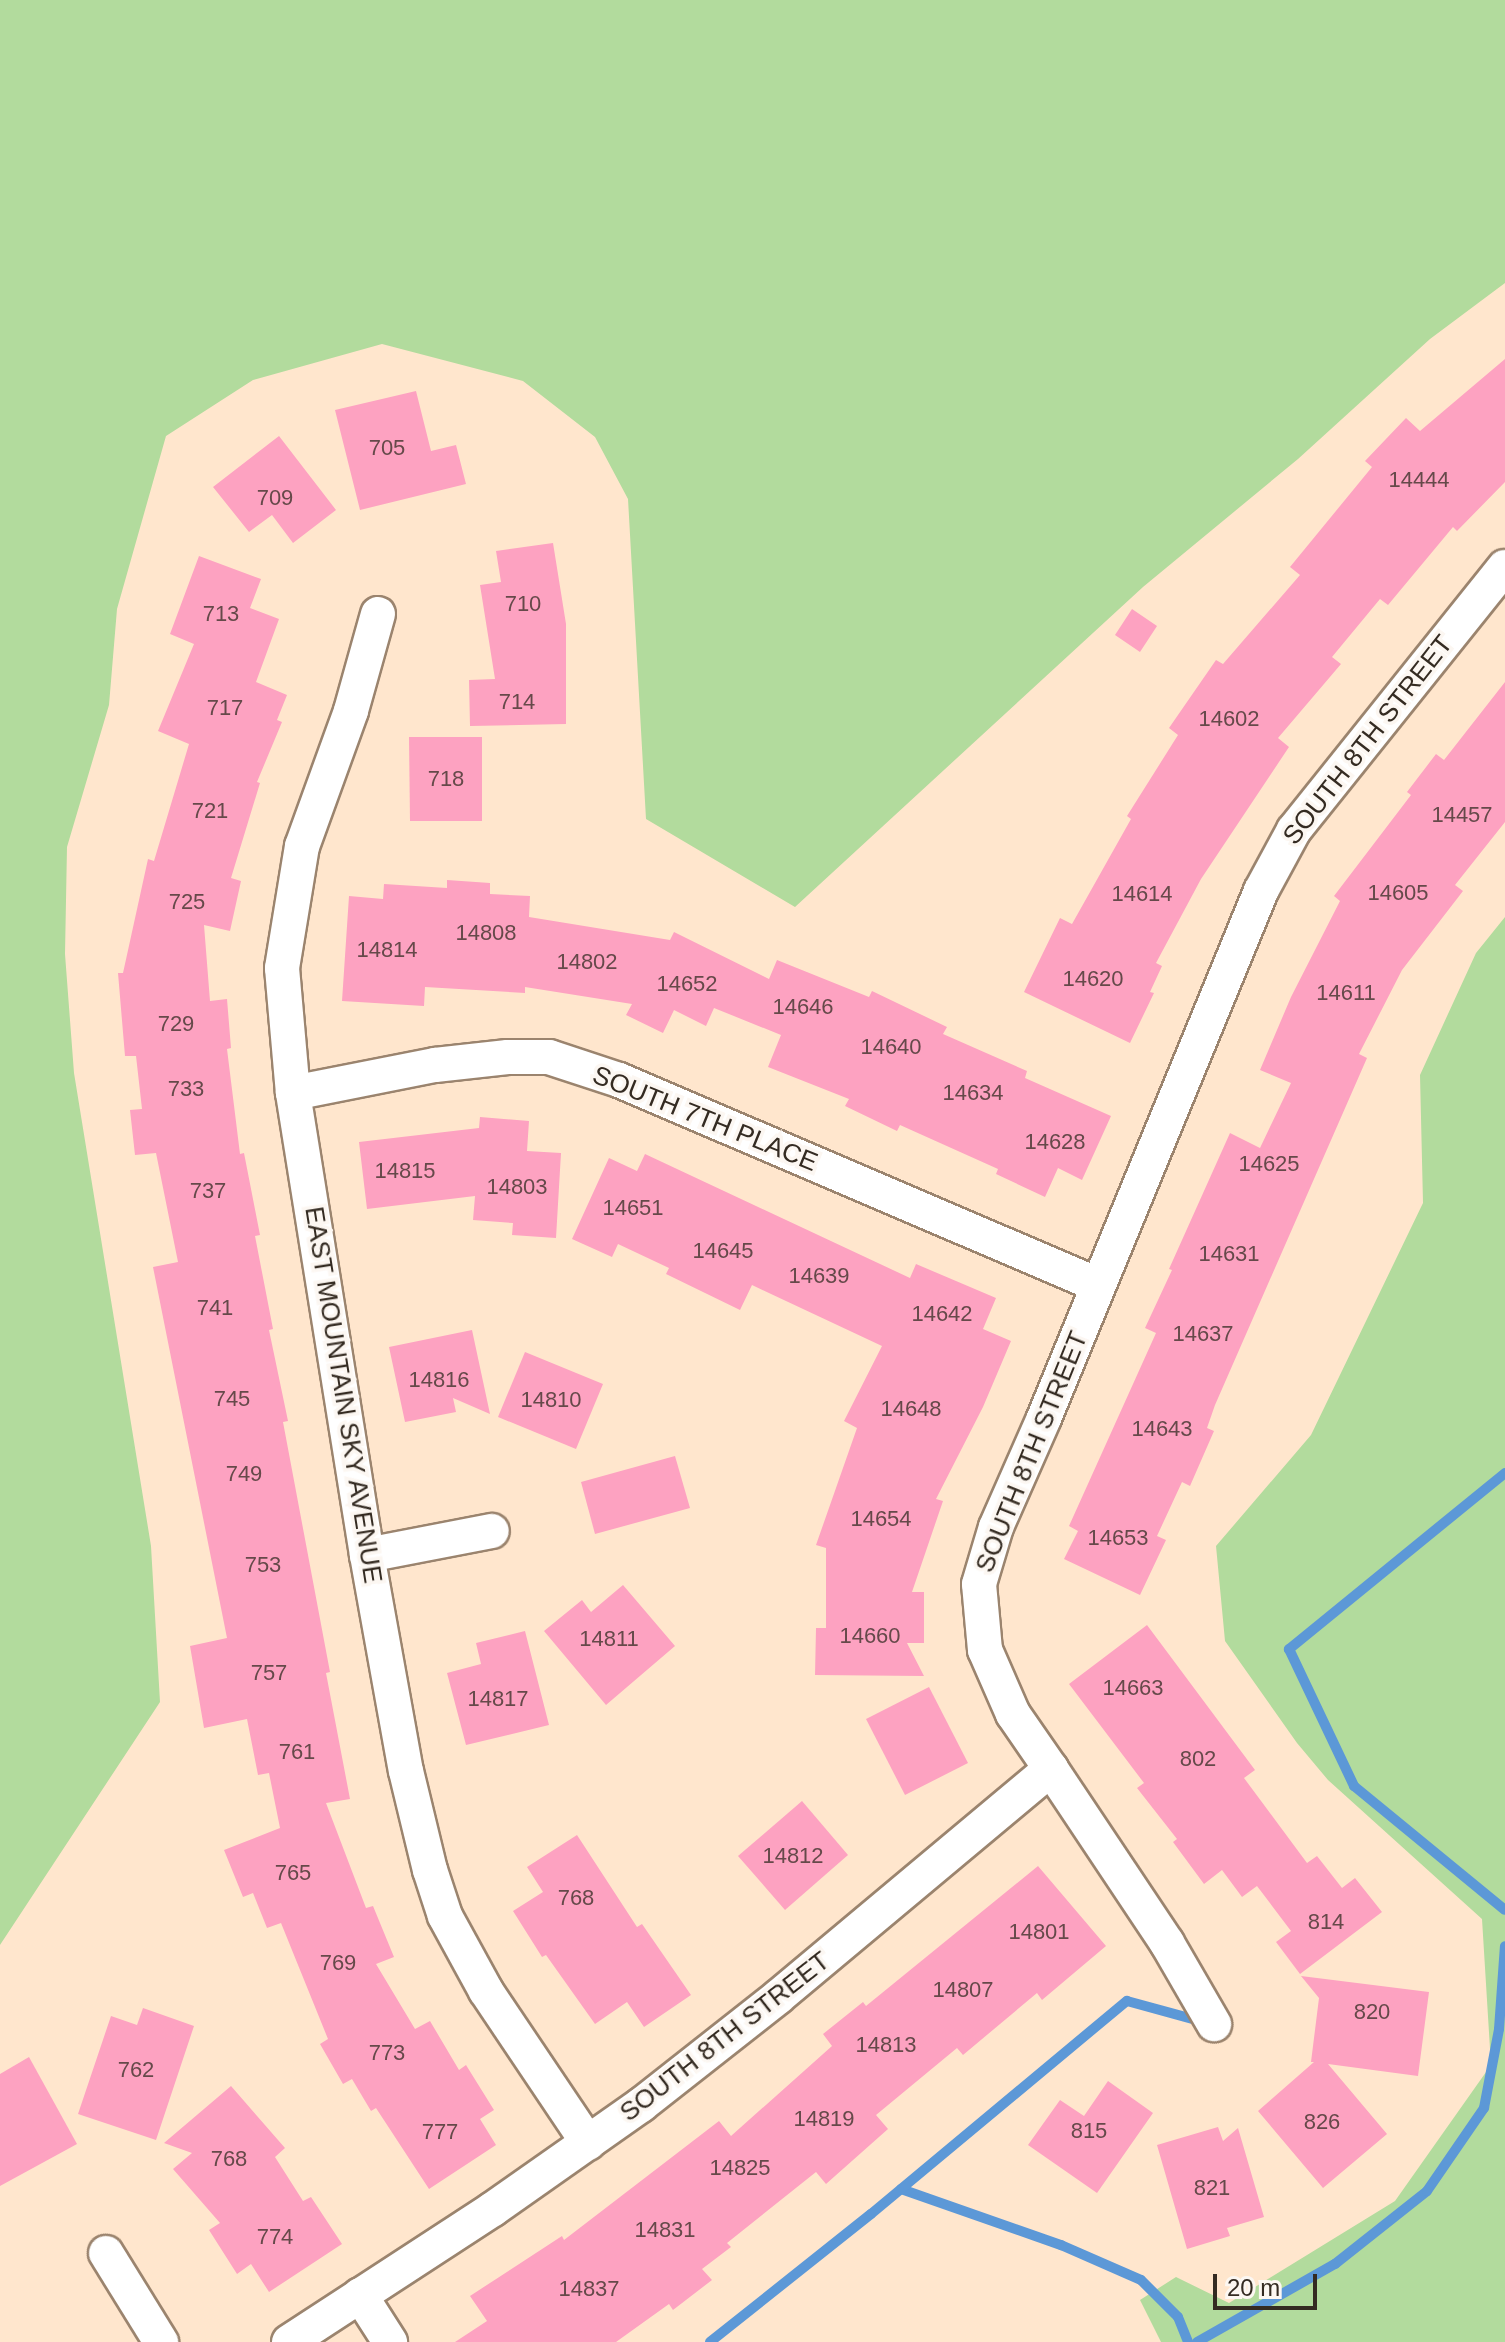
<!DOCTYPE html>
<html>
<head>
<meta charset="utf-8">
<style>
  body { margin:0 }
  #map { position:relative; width:1505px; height:2342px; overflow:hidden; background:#ffe6cd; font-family:Arial,sans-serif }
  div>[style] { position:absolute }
  .green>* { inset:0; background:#b2db9d }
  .stream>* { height:10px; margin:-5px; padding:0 5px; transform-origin:5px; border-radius:5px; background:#5c98d7 }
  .building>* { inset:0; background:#fda2c1 }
  .roads { filter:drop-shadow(2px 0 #9b846e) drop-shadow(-2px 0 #9b846e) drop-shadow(0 2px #9b846e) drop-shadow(0 -2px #9b846e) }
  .minor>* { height:34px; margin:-17px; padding:0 17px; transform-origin:17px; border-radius:17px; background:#fff }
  span { translate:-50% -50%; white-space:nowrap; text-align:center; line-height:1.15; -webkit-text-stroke:7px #fcf7f2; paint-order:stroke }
  .number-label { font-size:22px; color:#66494a }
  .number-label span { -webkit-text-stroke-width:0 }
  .street-label { font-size:26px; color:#342b22 }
  .scale { position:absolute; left:1213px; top:2274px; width:104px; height:36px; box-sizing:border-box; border:4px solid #342b22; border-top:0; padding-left:10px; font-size:24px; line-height:28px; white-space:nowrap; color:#342b22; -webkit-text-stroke:6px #fcf7f2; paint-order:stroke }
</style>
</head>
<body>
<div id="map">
  <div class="green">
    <i style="clip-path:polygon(0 0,1505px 0,1505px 283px,1430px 339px,1298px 459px,1143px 587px,795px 907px,646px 819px,628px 499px,595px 437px,523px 381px,382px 344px,253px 380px,166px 436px,117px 609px,109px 705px,67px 847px,65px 954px,74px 1073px,151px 1546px,160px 1702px,0 1945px)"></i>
    <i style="clip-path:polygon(1505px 917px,1505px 2342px,1161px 2342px,1140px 2300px,1176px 2277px,1229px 2303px,1395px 2201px,1491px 2065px,1482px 1919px,1328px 1780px,1297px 1743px,1225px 1641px,1216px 1546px,1311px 1435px,1423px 1203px,1420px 1075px,1476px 953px)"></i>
  </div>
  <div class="stream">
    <i style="left:1505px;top:1473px;width:279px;rotate:140.8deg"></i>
    <i style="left:1289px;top:1649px;width:152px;rotate:64.6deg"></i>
    <i style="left:1354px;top:1786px;width:195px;rotate:39.4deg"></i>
    <i style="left:901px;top:2189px;width:170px;rotate:19.3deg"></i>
    <i style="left:1061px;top:2245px;width:87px;rotate:23.6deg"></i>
    <i style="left:1141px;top:2280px;width:52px;rotate:45deg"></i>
    <i style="left:1178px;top:2317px;width:27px;rotate:68deg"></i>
    <i style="left:710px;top:2342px;width:206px;rotate:-38.5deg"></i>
    <i style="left:871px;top:2214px;width:333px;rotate:-39.8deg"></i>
    <i style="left:1127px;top:2001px;width:80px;rotate:15.3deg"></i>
    <i style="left:1197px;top:2342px;width:159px;rotate:-29.5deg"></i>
    <i style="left:1335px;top:2264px;width:117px;rotate:-38.4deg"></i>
    <i style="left:1427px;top:2191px;width:101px;rotate:-55.5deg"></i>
    <i style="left:1484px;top:2108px;width:80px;rotate:-79.2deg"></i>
    <i style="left:1499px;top:2029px;width:83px;rotate:-85.9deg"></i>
  </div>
  <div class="building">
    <i style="clip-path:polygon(1505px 359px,1505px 482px,1457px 531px,1453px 527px,1388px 605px,1380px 599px,1332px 657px,1341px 664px,1278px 738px,1289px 747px,1201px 879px,1156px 963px,1162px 966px,1150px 992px,1154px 993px,1130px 1043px,1024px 992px,1060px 918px,1072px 924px,1131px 819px,1127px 816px,1178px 735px,1169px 728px,1216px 660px,1223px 664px,1300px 575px,1290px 567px,1372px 467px,1365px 461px,1406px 418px,1420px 431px)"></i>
    <i style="clip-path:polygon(416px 391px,431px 451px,456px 445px,466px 484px,360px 510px,335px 410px)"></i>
    <i style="clip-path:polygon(279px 436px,336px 510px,293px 543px,272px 515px,249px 532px,213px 487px)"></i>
    <i style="clip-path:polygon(553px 543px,566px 624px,566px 724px,470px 726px,469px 680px,495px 679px,480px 585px,501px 582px,496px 551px)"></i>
    <i style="clip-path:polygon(199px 556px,261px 579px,250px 608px,279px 619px,256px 682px,287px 695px,277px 720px,282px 722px,257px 782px,260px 783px,231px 878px,241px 881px,230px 931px,204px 925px,210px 1001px,227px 999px,231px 1048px,227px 1049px,240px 1154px,244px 1153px,260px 1235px,255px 1236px,273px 1329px,269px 1330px,288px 1421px,283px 1422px,330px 1672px,326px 1673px,350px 1799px,326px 1803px,366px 1908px,373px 1906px,394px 1957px,376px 1964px,415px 2029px,430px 2021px,459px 2070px,466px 2065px,494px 2110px,480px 2119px,496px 2145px,429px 2189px,376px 2108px,371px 2111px,352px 2079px,343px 2084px,320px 2044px,328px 2039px,281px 1923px,267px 1928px,253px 1893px,243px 1897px,224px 1850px,280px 1828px,269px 1773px,258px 1775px,247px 1719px,204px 1728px,190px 1646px,227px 1638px,153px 1267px,178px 1262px,156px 1153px,135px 1155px,130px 1110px,142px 1109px,136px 1056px,125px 1056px,118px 973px,123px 973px,148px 859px,154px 861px,189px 744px,158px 731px,194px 644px,170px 634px)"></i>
    <i style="clip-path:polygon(1132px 609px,1157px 626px,1140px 652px,1115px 635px)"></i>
    <i style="clip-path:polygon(1505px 682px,1505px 822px,1455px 885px,1463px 891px,1402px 970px,1359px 1054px,1367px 1058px,1215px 1405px,1207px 1428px,1214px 1431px,1190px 1486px,1182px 1482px,1157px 1536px,1166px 1540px,1140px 1595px,1064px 1559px,1078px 1531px,1069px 1526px,1156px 1333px,1145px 1328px,1172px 1270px,1169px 1269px,1230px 1133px,1260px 1148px,1291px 1083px,1260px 1070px,1291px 997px,1340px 901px,1334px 896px,1411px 795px,1407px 792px,1436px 754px,1444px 760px)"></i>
    <i style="clip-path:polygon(409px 737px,482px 737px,482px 821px,410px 821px)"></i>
    <i style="clip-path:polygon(447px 880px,490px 883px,490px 894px,530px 896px,529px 917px,670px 940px,674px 932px,769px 979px,777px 960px,869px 997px,872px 991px,947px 1027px,943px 1034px,1027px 1071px,1025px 1078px,1111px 1116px,1082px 1180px,1058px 1168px,1045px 1197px,996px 1174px,998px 1169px,900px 1125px,897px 1131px,845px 1106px,849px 1099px,768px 1067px,781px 1035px,714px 1008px,706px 1026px,674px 1010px,663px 1033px,626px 1015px,632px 1004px,525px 987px,525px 993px,425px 987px,424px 1006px,342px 1001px,349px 896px,383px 899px,384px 884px,447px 888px)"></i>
    <i style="clip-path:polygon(480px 1117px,529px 1121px,527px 1151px,561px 1153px,556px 1238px,512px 1235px,513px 1223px,473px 1220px,475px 1196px,367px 1209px,359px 1142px,479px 1128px)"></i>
    <i style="clip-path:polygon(645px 1154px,910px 1278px,916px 1264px,996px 1298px,983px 1329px,1011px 1341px,983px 1407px,936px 1499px,943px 1501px,912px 1592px,924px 1592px,924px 1643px,907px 1643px,924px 1676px,815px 1675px,816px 1628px,826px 1628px,826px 1548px,816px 1545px,857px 1428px,844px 1421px,882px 1346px,752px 1285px,740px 1310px,666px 1274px,669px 1268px,618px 1244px,612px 1257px,572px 1239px,609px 1158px,637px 1171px)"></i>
    <i style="clip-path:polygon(472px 1330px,490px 1414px,453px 1398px,456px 1412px,405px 1422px,389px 1347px)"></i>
    <i style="clip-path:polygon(525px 1352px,603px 1384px,576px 1449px,498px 1417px)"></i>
    <i style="clip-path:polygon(675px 1456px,690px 1508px,595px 1534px,581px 1482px)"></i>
    <i style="clip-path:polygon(623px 1585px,675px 1646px,606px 1705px,544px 1631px,582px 1600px,591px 1612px)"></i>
    <i style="clip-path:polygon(1147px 1625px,1255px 1770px,1244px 1778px,1307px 1863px,1317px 1856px,1342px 1888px,1355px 1878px,1382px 1912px,1300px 1974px,1276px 1942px,1291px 1931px,1257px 1886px,1242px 1897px,1222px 1870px,1204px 1884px,1173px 1842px,1177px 1839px,1137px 1788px,1144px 1783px,1069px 1684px)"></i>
    <i style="clip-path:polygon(525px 1631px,549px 1725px,466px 1745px,447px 1673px,481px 1664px,476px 1643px)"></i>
    <i style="clip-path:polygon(929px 1687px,968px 1763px,905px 1795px,866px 1719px)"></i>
    <i style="clip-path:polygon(802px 1801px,848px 1855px,785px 1910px,738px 1856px)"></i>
    <i style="clip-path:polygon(577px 1835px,637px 1927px,642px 1924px,691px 1995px,644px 2027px,627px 2002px,595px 2024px,546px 1955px,542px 1957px,513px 1911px,543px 1892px,527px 1867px)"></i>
    <i style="clip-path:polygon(1038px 1866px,1106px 1946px,1042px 2000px,1037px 1993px,963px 2055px,957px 2048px,876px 2115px,888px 2129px,826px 2184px,816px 2172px,727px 2243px,731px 2247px,702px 2269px,712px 2280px,673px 2310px,669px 2304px,616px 2342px,455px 2342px,487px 2321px,470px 2296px,562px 2236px,564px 2240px,719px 2121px,731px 2136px,832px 2046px,823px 2034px,863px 2002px,866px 2006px)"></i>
    <i style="clip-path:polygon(1301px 1976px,1429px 1992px,1418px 2076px,1328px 2064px,1387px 2134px,1323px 2188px,1258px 2111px,1314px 2062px,1311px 2062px,1319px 1998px)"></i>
    <i style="clip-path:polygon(143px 2008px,194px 2026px,156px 2140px,78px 2114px,111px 2016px,137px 2025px)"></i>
    <i style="clip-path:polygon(29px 2057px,77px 2144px,0 2186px,0 2074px)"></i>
    <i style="clip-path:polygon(1108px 2081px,1153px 2113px,1097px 2193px,1028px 2145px,1060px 2100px,1084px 2116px)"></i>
    <i style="clip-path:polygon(231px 2086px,285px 2148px,275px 2157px,303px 2201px,311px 2197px,342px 2244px,269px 2292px,251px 2264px,237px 2274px,209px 2230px,220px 2223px,173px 2169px,192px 2153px,164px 2143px)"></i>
    <i style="clip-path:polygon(1218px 2127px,1223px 2141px,1238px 2128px,1264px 2217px,1227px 2228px,1230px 2236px,1187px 2249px,1157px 2145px)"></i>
  </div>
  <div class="roads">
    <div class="minor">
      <i style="left:378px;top:614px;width:101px;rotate:105.6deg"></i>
      <i style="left:351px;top:711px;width:144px;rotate:109.9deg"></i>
      <i style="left:302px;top:846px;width:124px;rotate:99.3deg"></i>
      <i style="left:282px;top:968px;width:125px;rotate:85deg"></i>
      <i style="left:293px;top:1093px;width:468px;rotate:80.9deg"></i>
      <i style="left:367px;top:1555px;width:219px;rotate:79.8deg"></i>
      <i style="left:406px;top:1771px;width:102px;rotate:76.4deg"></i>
      <i style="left:430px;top:1870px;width:48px;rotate:71.9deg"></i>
      <i style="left:445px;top:1916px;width:85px;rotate:61.3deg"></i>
      <i style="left:486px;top:1991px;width:183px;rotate:56.1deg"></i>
      <i style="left:293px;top:1093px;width:145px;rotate:-11.2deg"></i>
      <i style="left:435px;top:1065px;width:73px;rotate:-6.3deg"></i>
      <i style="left:508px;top:1057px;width:41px"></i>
      <i style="left:549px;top:1057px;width:74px;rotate:18.2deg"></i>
      <i style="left:619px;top:1080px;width:521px;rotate:23.17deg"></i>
      <i style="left:367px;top:1555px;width:127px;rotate:-10.9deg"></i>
      <i style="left:1051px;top:1769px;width:209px;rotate:56.3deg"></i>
      <i style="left:1167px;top:1943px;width:94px;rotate:59.9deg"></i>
      <i style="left:106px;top:2253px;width:105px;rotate:58.3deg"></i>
      <i style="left:360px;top:2295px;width:56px;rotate:57.4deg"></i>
      <i style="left:289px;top:2342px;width:244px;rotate:-33.1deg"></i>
      <i style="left:493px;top:2209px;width:181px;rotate:-35.1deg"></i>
      <i style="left:641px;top:2105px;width:174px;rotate:-38.2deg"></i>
      <i style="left:778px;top:1997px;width:356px;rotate:-39.9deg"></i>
      <i style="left:1051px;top:1769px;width:67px;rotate:-124.6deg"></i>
      <i style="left:1013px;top:1714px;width:70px;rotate:-113.6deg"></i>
      <i style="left:985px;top:1650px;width:66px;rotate:-95.2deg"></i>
      <i style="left:979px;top:1584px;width:59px;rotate:-73.4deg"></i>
      <i style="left:996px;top:1527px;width:119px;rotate:-66.2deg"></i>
      <i style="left:1044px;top:1418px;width:570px;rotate:-67.62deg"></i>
      <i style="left:1261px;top:891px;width:69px;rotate:-61.6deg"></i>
      <i style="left:1294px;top:830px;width:337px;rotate:-51.3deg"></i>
    </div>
  </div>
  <div class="number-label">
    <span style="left:387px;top:448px">705</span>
    <span style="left:1419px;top:480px">14444</span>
    <span style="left:275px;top:498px">709</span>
    <span style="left:523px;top:604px">710</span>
    <span style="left:221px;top:614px">713</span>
    <span style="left:517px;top:702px">714</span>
    <span style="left:225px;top:708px">717</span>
    <span style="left:1229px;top:719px">14602</span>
    <span style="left:446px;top:779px">718</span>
    <span style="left:210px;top:811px">721</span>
    <span style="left:1462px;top:815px">14457</span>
    <span style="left:1398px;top:893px">14605</span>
    <span style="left:1142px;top:894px">14614</span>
    <span style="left:187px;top:902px">725</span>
    <span style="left:486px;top:933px">14808</span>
    <span style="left:387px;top:950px">14814</span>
    <span style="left:587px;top:962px">14802</span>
    <span style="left:1093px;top:979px">14620</span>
    <span style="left:687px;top:984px">14652</span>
    <span style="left:1346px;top:993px">14611</span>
    <span style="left:803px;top:1007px">14646</span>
    <span style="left:176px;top:1024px">729</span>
    <span style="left:891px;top:1047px">14640</span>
    <span style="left:186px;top:1089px">733</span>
    <span style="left:973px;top:1093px">14634</span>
    <span style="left:1055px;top:1142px">14628</span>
    <span style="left:1269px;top:1164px">14625</span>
    <span style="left:405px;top:1171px">14815</span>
    <span style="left:517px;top:1187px">14803</span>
    <span style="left:208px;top:1191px">737</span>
    <span style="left:633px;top:1208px">14651</span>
    <span style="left:723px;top:1251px">14645</span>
    <span style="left:1229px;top:1254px">14631</span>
    <span style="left:819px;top:1276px">14639</span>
    <span style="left:215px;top:1308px">741</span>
    <span style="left:942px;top:1314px">14642</span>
    <span style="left:1203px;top:1334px">14637</span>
    <span style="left:439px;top:1380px">14816</span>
    <span style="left:232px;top:1399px">745</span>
    <span style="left:551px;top:1400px">14810</span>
    <span style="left:911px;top:1409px">14648</span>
    <span style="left:1162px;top:1429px">14643</span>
    <span style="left:244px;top:1474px">749</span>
    <span style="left:881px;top:1519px">14654</span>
    <span style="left:1118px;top:1538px">14653</span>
    <span style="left:263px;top:1565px">753</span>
    <span style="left:870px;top:1636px">14660</span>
    <span style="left:609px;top:1639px">14811</span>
    <span style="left:269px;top:1673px">757</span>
    <span style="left:1133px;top:1688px">14663</span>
    <span style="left:498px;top:1699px">14817</span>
    <span style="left:297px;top:1752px">761</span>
    <span style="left:1198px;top:1759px">802</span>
    <span style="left:793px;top:1856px">14812</span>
    <span style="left:293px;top:1873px">765</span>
    <span style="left:576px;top:1898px">768</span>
    <span style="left:1326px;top:1922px">814</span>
    <span style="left:1039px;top:1932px">14801</span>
    <span style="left:338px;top:1963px">769</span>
    <span style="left:963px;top:1990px">14807</span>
    <span style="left:1372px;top:2012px">820</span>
    <span style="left:886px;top:2045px">14813</span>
    <span style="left:387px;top:2053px">773</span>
    <span style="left:136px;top:2070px">762</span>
    <span style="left:824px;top:2119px">14819</span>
    <span style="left:1322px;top:2122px">826</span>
    <span style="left:1089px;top:2131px">815</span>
    <span style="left:440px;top:2132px">777</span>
    <span style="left:229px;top:2159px">768</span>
    <span style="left:740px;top:2168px">14825</span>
    <span style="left:1212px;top:2188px">821</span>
    <span style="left:665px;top:2230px">14831</span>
    <span style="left:275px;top:2237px">774</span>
    <span style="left:589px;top:2289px">14837</span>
  </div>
  <div class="street-label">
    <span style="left:1368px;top:740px;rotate:-52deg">SOUTH 8TH STREET</span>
    <span style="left:705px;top:1119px;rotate:22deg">SOUTH 7TH PLACE</span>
    <span style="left:343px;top:1395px;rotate:81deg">EAST MOUNTAIN SKY AVENUE</span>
    <span style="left:1032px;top:1452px;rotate:-68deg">SOUTH 8TH STREET</span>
    <span style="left:725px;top:2037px;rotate:-38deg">SOUTH 8TH STREET</span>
  </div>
  <div class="scale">20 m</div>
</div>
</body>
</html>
